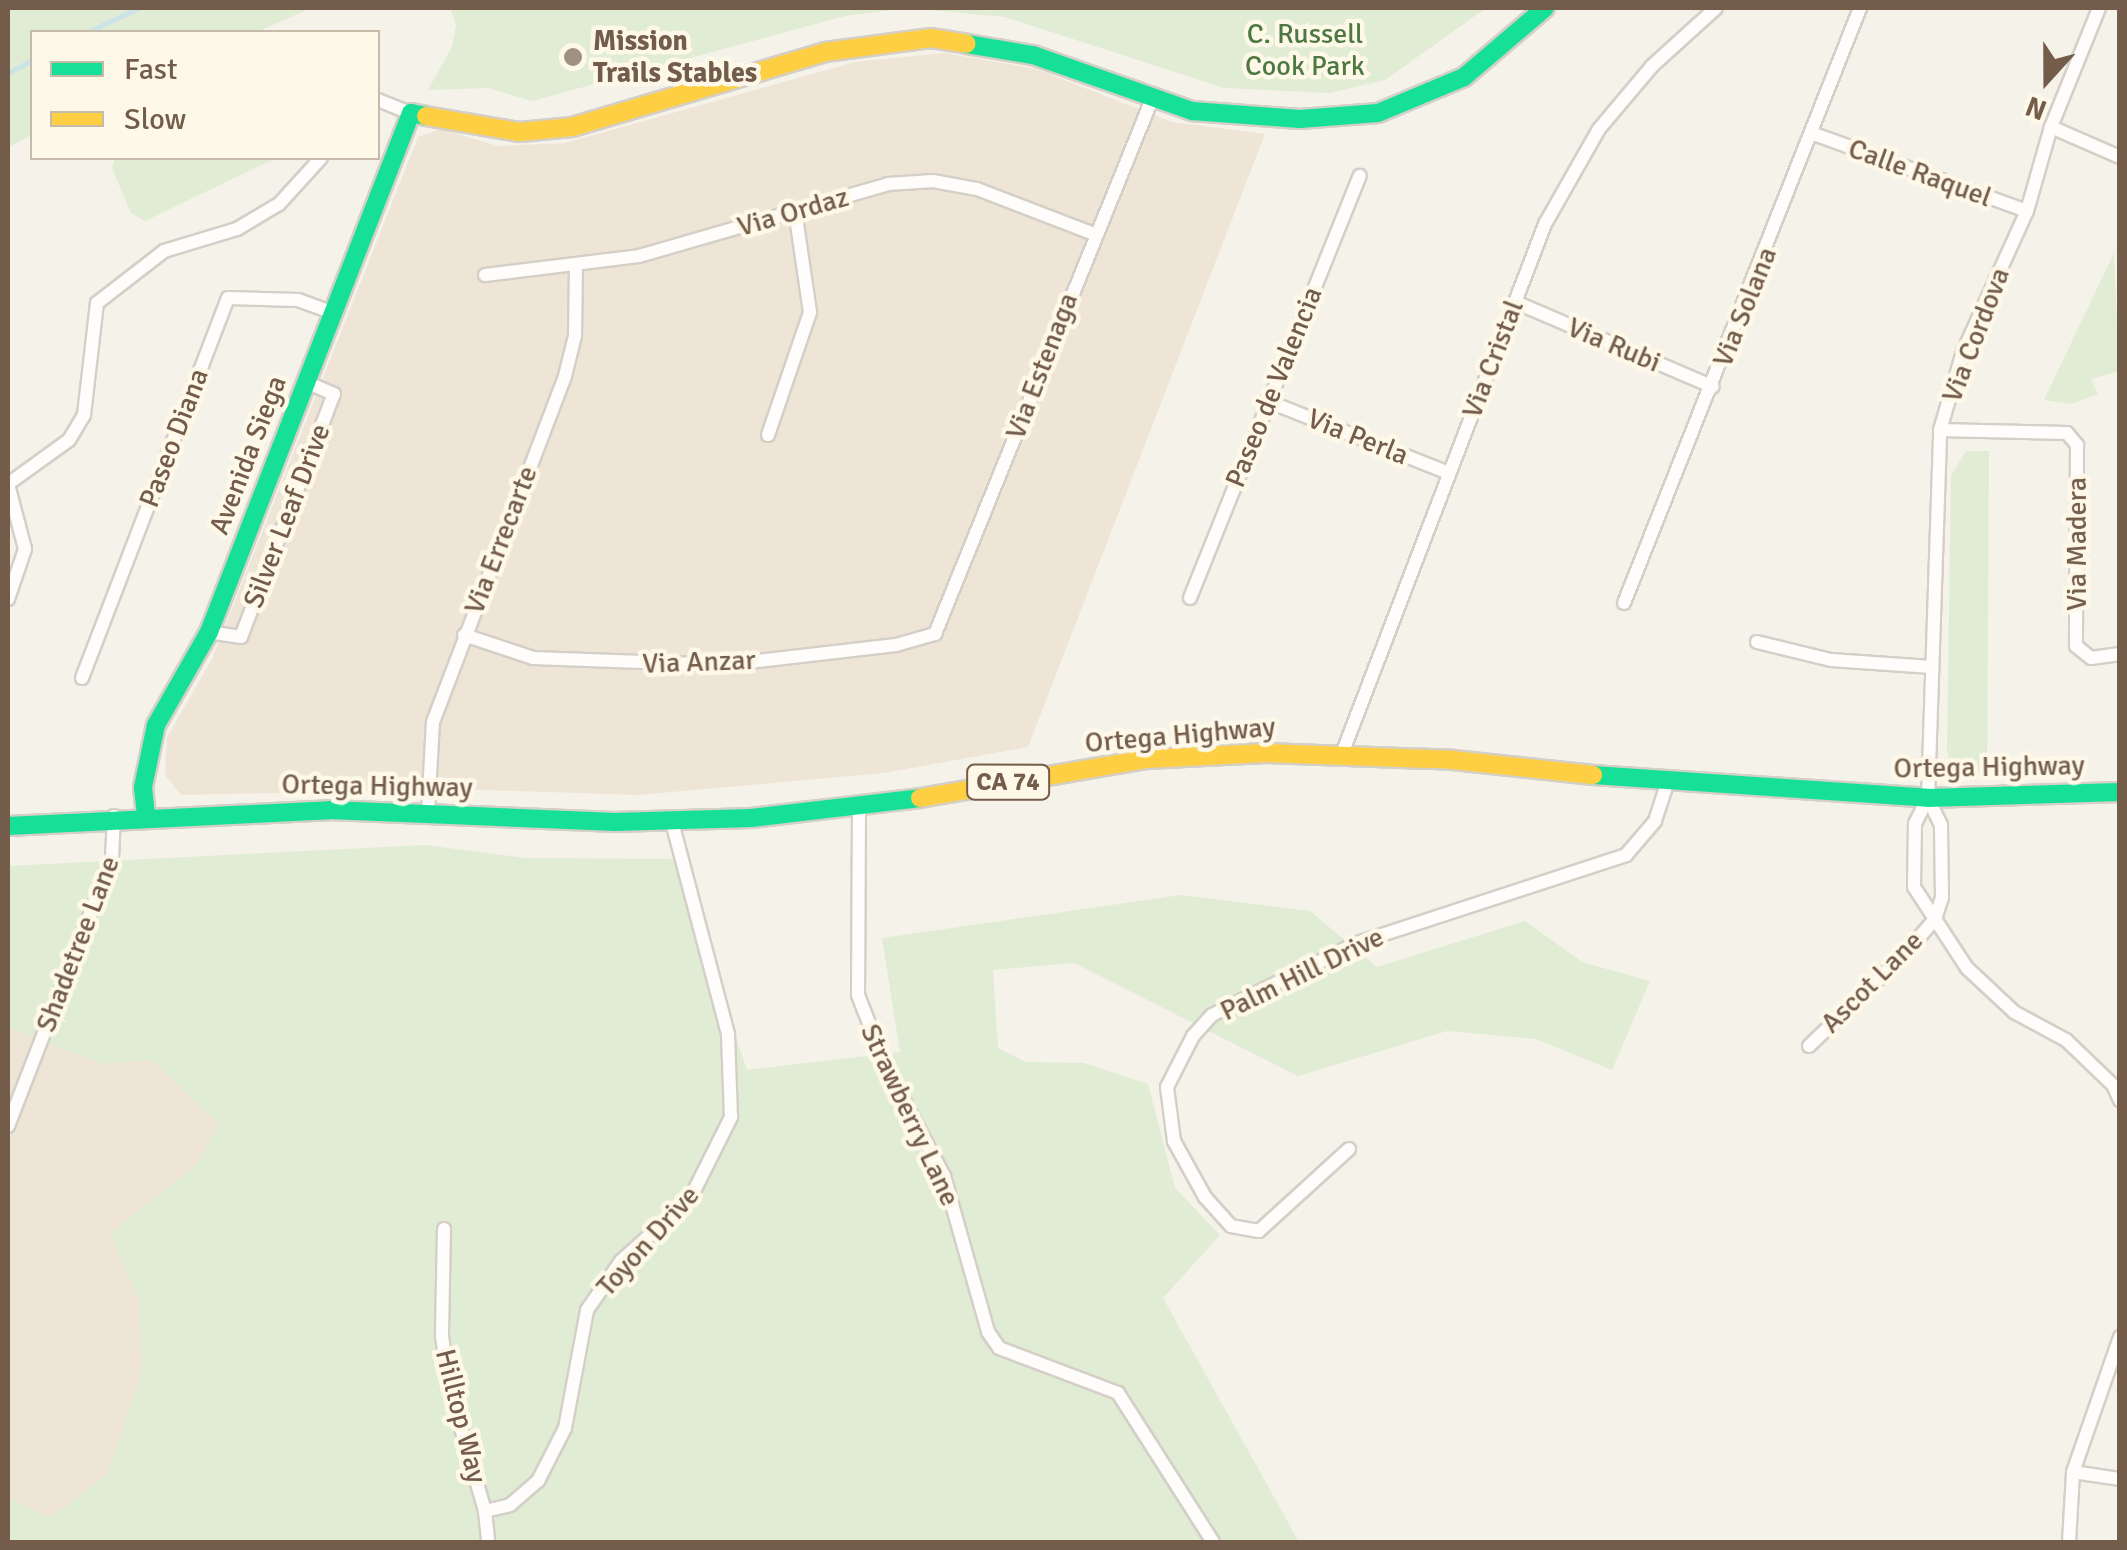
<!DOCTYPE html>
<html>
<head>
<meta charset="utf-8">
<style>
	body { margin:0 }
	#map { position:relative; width:2127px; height:1550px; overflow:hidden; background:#f5f2e9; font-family:Signika,sans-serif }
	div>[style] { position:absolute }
	.residential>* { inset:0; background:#efe5d6 }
	.green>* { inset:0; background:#e0ecd4 }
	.stream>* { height:5px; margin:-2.5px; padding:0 2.5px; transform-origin:2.5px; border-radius:2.5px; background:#cbe2e6 }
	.roads { filter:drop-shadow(2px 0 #d4cfc7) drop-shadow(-2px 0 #d4cfc7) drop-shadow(0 2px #d4cfc7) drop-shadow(0 -2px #d4cfc7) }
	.street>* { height:12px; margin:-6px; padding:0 6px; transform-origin:6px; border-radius:6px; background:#fefdfc }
	.fast>* { height:18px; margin:-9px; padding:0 9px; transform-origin:9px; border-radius:9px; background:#16e098 }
	.slow>* { height:18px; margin:-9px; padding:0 9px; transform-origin:9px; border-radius:9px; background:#ffcf43 }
	.dots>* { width:28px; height:28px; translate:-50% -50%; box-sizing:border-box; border:5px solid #fef8e9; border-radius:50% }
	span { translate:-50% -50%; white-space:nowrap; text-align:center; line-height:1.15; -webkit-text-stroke:9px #fef8e9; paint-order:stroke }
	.shield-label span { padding:2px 8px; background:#fef8e9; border:2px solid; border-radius:8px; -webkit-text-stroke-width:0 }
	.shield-label { font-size:25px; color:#735c4a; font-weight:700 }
	.park-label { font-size:28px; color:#4e7842 }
	.poi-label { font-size:28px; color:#735c4a; font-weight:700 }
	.left { translate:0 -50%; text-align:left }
	.street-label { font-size:28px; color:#735c4a }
	.frame { position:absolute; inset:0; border:10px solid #735c4a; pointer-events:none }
	.legend { position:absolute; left:30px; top:30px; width:350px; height:130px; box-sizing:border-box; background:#fef8e9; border:2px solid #c6baa9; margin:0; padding:12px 18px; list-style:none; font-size:30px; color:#735c4a }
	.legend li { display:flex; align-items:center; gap:20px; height:50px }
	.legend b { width:50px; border:2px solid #c6baa9 }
	.north { position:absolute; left:1997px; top:30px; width:100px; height:100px; -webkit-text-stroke:8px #fef8e9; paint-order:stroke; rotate:201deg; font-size:28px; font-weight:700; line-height:40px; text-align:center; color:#735c4a }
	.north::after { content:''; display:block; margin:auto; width:35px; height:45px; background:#735c4a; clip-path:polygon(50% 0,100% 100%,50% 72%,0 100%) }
</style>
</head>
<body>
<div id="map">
	<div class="residential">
		<i style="clip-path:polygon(944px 53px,1036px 69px,1172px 122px,1265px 134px,1028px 747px,884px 773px,638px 795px,451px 789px,181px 795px,165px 775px,167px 737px,212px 659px,418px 137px,441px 129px,498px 146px,565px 143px,855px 62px)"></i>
		<i style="clip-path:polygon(8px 1028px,101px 1063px,152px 1060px,219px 1124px,197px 1164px,111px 1234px,140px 1302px,142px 1370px,107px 1475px,51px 1518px,8px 1498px)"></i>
	</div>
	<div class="green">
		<i style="clip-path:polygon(8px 8px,311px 8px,257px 32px,32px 32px,32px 135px,8px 147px)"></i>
		<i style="clip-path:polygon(450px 8px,1486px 8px,1385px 80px,1330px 93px,1224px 88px,1005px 17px,908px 8px,845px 16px,532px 101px,488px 88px,428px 90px,452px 47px,456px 25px)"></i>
		<i style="clip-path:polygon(115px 158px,276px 158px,145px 221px,131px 213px,112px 168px)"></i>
		<i style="clip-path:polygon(2114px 253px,2119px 371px,2091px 379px,2098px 394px,2071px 404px,2044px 400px)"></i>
		<i style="clip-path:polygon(1966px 451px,1989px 451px,1987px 776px,1951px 765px,1947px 752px,1951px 476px)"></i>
		<i style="clip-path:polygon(425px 845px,525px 858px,676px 859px,747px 1070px,900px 1052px,882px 938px,1181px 895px,1310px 911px,1377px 967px,1525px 921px,1582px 962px,1650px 981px,1612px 1070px,1536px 1039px,1447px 1031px,1298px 1076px,1074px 963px,993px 970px,998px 1048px,1025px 1062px,1084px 1063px,1148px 1084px,1175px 1188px,1220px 1235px,1163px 1298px,1299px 1542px,8px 1542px,8px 1498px,51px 1518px,107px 1475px,142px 1370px,140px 1302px,110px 1234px,197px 1164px,219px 1124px,152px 1060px,102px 1064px,8px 1028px,8px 866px)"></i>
	</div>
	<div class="stream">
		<i style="left:88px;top:32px;width:55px;rotate:-25.6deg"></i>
		<i style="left:8px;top:73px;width:27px;rotate:-28deg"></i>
	</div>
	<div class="roads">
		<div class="street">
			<i style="left:378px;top:100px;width:35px;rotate:22deg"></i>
			<i style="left:2051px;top:127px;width:75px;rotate:23.5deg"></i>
			<i style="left:1814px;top:134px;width:226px;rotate:19.9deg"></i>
			<i style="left:485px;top:275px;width:155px;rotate:-7deg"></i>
			<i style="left:639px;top:256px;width:259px;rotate:-16.1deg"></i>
			<i style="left:888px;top:184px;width:45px;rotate:-3.8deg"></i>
			<i style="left:933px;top:181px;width:45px;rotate:10.3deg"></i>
			<i style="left:977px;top:189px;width:125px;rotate:21deg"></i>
			<i style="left:1515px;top:302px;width:215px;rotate:23.2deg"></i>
			<i style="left:1267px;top:401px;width:196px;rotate:21.6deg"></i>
			<i style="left:1940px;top:430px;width:127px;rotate:1.4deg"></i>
			<i style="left:2067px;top:433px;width:16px;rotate:50deg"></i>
			<i style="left:2077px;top:445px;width:201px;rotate:90.3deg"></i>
			<i style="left:2076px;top:646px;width:19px;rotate:39deg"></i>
			<i style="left:2091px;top:658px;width:29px;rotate:-8deg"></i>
			<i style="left:768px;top:435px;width:130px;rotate:-71.1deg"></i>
			<i style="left:810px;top:312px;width:102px;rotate:-98.4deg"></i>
			<i style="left:8px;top:484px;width:75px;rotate:-35.8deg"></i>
			<i style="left:69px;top:440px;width:29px;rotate:-59deg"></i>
			<i style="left:84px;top:415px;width:113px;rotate:-83.4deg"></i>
			<i style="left:97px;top:303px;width:85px;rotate:-37.8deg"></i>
			<i style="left:164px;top:251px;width:76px;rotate:-16.8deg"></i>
			<i style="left:237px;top:229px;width:49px;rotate:-30.8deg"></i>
			<i style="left:279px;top:204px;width:62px;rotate:-47.6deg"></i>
			<i style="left:1190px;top:598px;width:455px;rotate:-68.1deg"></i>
			<i style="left:8px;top:599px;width:53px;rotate:-71.2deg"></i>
			<i style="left:25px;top:549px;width:67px;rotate:-104.7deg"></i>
			<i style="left:1624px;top:603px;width:640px;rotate:-68.36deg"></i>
			<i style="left:209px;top:632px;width:32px;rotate:9deg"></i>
			<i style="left:241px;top:637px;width:260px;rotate:-69.1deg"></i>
			<i style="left:334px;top:394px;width:30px;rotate:-157deg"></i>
			<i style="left:464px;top:635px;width:73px;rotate:18.4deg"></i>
			<i style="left:533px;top:658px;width:190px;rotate:2.1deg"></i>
			<i style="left:723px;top:665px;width:174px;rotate:-6.6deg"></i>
			<i style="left:896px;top:645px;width:41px;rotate:-15.8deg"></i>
			<i style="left:935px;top:634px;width:577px;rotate:-67.92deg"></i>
			<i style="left:1757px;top:642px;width:76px;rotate:13.7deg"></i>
			<i style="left:1831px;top:660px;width:101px;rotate:4deg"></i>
			<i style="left:82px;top:678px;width:407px;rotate:-69deg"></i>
			<i style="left:228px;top:298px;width:70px;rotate:1.6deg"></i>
			<i style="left:298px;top:300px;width:37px;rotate:20deg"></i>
			<i style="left:1342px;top:754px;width:568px;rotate:-69.04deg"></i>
			<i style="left:1545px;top:224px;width:109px;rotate:-60.4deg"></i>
			<i style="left:1599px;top:129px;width:82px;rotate:-49.9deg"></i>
			<i style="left:1652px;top:66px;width:86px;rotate:-42.2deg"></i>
			<i style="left:1928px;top:798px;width:28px;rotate:117deg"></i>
			<i style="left:1915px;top:823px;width:64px;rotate:90.9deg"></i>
			<i style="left:1914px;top:887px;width:97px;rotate:56.8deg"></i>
			<i style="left:1967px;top:968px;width:64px;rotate:43.1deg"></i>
			<i style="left:2014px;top:1012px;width:59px;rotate:28.3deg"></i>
			<i style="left:2066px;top:1040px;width:65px;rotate:43.8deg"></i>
			<i style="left:2113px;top:1085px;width:17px;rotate:65deg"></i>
			<i style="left:859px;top:809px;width:186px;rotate:90.3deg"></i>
			<i style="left:858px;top:995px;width:77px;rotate:68.7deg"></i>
			<i style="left:886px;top:1067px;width:123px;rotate:62deg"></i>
			<i style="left:944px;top:1176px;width:162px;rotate:74.2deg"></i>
			<i style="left:988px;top:1332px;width:19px;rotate:55deg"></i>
			<i style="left:999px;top:1348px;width:127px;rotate:20.7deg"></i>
			<i style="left:1118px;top:1393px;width:177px;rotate:57.5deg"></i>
			<i style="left:428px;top:813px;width:91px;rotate:-86.9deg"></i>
			<i style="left:433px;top:722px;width:370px;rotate:-69.1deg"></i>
			<i style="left:565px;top:376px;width:41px;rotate:-76deg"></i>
			<i style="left:575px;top:336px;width:69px;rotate:-89.2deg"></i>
			<i style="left:1809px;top:1046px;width:132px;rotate:-43.8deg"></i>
			<i style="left:1904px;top:955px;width:48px;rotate:-49.3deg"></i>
			<i style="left:1935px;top:919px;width:22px;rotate:-72deg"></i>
			<i style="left:1942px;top:898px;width:73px;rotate:-90.8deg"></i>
			<i style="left:1941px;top:825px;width:30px;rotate:-116deg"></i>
			<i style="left:1928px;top:798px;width:368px;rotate:-88.1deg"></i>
			<i style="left:1940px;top:430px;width:81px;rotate:-73.6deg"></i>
			<i style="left:1963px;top:352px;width:155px;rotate:-65.6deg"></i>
			<i style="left:2027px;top:211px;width:87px;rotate:-74.1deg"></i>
			<i style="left:2051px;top:127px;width:128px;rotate:-68deg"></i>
			<i style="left:8px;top:1126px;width:287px;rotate:-68.8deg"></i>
			<i style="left:112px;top:858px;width:42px;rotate:-87.3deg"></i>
			<i style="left:1349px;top:1149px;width:122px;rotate:137.7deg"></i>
			<i style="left:1259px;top:1231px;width:28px;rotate:-170deg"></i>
			<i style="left:1231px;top:1226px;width:39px;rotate:-132deg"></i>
			<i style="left:1205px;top:1197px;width:64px;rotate:-119deg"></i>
			<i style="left:1174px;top:1141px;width:54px;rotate:-97.4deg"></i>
			<i style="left:1167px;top:1087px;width:57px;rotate:-63deg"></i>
			<i style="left:1193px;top:1036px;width:28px;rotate:-48deg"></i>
			<i style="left:1212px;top:1015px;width:162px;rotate:-26.4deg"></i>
			<i style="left:1357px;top:943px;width:283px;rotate:-18.1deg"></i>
			<i style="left:1626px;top:855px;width:45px;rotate:-49.5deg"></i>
			<i style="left:1655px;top:821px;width:40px;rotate:-72deg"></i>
			<i style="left:444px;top:1229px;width:107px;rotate:91.1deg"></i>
			<i style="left:442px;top:1336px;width:51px;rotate:82.2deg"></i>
			<i style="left:449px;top:1387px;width:129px;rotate:73.8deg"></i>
			<i style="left:485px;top:1511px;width:31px;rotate:84deg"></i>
			<i style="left:2073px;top:1472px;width:48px;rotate:8.5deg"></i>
			<i style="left:485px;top:1511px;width:26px;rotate:-13deg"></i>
			<i style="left:510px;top:1505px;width:37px;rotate:-41deg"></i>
			<i style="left:538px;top:1481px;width:59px;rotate:-63deg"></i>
			<i style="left:565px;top:1428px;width:120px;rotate:-79.4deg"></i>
			<i style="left:587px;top:1310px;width:60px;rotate:-55.2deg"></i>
			<i style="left:621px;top:1261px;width:93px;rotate:-41.9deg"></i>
			<i style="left:690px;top:1199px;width:92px;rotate:-63.4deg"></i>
			<i style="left:731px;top:1117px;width:83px;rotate:-92.1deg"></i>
			<i style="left:728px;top:1034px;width:219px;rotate:-104.8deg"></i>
			<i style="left:2069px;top:1542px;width:70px;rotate:-86.7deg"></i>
			<i style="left:2073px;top:1472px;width:143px;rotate:-70.8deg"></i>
		</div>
		<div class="fast">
			<i style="left:967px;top:44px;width:67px;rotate:9.5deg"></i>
			<i style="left:1033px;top:55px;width:169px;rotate:19.4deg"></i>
			<i style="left:1192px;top:111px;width:108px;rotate:4.2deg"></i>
			<i style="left:1300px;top:119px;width:78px;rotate:-4.4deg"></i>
			<i style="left:1378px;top:113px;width:93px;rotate:-22.7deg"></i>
			<i style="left:1464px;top:77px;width:106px;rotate:-40.4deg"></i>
			<i style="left:1593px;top:775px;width:336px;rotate:3.9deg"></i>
			<i style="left:1928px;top:798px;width:192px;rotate:-1.8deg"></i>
			<i style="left:146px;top:816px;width:29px;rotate:-96deg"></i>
			<i style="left:143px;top:787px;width:63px;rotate:-78.2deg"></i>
			<i style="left:156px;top:725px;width:107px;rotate:-60.3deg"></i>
			<i style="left:209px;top:632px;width:557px;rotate:-68.73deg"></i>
			<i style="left:411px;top:113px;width:15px;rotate:11deg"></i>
			<i style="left:8px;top:826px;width:322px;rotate:-2.8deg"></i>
			<i style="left:330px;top:810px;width:285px;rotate:2.4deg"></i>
			<i style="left:615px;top:822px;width:136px;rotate:-1.7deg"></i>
			<i style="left:751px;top:818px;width:170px;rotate:-6.7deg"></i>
		</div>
		<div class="slow">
			<i style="left:426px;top:116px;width:95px;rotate:9.7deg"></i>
			<i style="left:520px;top:132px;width:52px;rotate:-5.5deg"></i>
			<i style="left:572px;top:127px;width:264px;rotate:-16.5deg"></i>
			<i style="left:825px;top:52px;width:107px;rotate:-7.5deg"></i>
			<i style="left:931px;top:38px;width:36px;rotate:9deg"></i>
			<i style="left:920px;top:798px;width:229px;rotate:-9.8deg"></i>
			<i style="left:1146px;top:759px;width:120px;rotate:-2.9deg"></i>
			<i style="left:1266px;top:753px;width:187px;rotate:2.1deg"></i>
			<i style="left:1453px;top:760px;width:141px;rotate:6.1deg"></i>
		</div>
	</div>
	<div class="dots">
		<i style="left:573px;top:57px;background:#a09082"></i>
	</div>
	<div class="shield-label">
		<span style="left:1008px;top:782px">CA 74</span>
	</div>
	<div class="park-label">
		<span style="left:1305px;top:50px">C. Russell<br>Cook Park</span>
	</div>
	<div class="poi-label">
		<span class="left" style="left:593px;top:57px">Mission<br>Trails Stables</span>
	</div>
	<div class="street-label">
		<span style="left:1920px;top:173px;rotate:20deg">Calle Raquel</span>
		<span style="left:793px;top:212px;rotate:-16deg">Via Ordaz</span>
		<span style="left:1745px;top:307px;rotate:-68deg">Via Solana</span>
		<span style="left:1976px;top:335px;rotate:-69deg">Via Cordova</span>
		<span style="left:1614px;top:345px;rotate:23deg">Via Rubi</span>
		<span style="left:1493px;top:359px;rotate:-69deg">Via Cristal</span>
		<span style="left:1042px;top:366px;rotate:-69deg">Via Estenaga</span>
		<span style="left:1274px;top:387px;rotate:-68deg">Paseo de Valencia</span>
		<span style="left:1358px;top:437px;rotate:22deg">Via Perla</span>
		<span style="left:174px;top:438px;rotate:-69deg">Paseo Diana</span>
		<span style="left:248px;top:455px;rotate:-69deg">Avenida Siega</span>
		<span style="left:287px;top:516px;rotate:-69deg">Silver Leaf Drive</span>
		<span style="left:501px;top:540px;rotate:-69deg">Via Errecarte</span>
		<span style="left:2077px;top:544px;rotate:-90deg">Via Madera</span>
		<span style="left:699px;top:662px;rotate:-2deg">Via Anzar</span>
		<span style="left:1180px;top:735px;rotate:-5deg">Ortega Highway</span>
		<span style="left:1989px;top:767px;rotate:-1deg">Ortega Highway</span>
		<span style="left:377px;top:786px;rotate:1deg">Ortega Highway</span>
		<span style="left:78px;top:944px;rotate:-69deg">Shadetree Lane</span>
		<span style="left:1302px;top:974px;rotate:-26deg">Palm Hill Drive</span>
		<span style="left:1872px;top:982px;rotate:-45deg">Ascot Lane</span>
		<span style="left:910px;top:1115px;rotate:65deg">Strawberry Lane</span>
		<span style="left:648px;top:1241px;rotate:-48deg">Toyon Drive</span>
		<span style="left:461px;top:1416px;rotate:76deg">Hilltop Way</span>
	</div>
	<div class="frame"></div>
	<ul class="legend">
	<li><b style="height:12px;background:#16e098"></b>Fast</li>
	<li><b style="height:12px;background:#ffcf43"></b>Slow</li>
	</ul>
	<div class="north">N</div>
</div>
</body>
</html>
